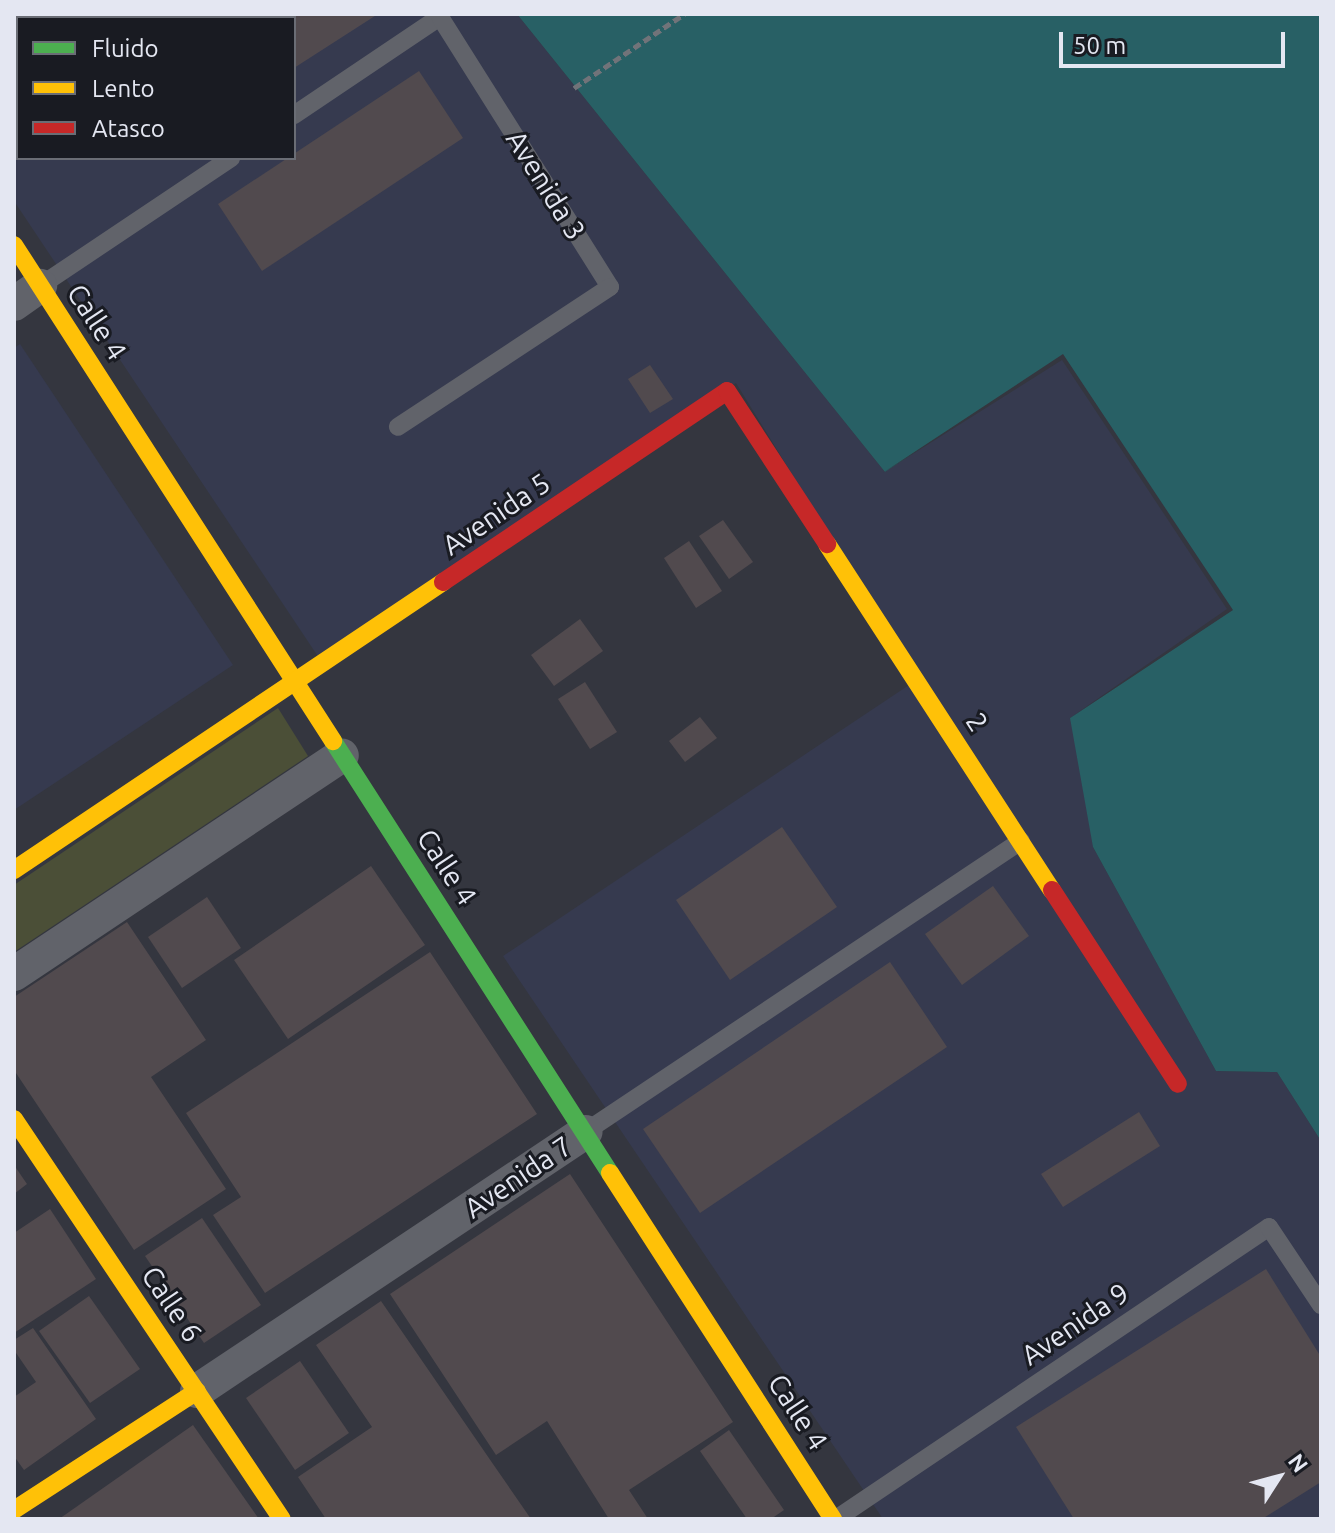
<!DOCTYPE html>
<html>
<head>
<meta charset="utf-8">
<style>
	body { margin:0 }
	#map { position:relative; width:1335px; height:1533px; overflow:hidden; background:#34363f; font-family:Ubuntu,sans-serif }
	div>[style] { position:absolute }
	.built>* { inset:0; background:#363a4f }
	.green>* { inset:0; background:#4b4f37 }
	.water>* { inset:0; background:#286065 }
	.pier>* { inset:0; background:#34363f }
	.building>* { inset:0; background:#514a4e }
	.path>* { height:5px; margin-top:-2.5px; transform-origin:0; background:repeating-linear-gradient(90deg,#717379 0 8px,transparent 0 12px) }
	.lane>* { height:18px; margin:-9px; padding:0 9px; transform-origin:9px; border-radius:9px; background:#61636a }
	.street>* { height:34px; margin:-17px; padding:0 17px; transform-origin:17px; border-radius:17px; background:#61636a }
	.fast>* { height:18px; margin:-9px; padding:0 9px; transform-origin:9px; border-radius:9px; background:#4caf50 }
	.slow>* { height:18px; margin:-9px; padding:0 9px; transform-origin:9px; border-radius:9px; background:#ffc107 }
	.jam>* { height:18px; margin:-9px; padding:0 9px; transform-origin:9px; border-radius:9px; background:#c62828 }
	span { translate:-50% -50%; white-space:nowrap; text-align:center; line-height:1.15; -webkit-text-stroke:6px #191b22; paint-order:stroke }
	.street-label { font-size:28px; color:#e4e7f2 }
	.frame { position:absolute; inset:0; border:16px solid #e4e7f2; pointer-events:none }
	.legend { position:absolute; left:16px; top:16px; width:280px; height:144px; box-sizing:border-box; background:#191b22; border:2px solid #6a6d75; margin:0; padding:10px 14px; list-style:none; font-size:24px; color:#e4e7f2 }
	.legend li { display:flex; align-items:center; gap:16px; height:40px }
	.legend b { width:40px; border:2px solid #6a6d75 }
	.north { position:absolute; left:1239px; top:1437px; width:80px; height:80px; -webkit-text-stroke:6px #191b22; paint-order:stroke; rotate:54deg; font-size:22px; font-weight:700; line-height:32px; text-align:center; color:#e4e7f2 }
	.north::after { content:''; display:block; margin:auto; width:28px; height:36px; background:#e4e7f2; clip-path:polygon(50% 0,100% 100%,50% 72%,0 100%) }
	.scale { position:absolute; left:1059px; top:32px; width:226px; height:36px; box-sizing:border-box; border:4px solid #e4e7f2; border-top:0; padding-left:10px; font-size:24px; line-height:28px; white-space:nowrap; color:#e4e7f2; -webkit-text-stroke:6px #191b22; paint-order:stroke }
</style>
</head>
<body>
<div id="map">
	<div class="built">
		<i style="clip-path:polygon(evenodd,14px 14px,517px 14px,885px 472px,1063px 354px,1233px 610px,1093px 847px,1216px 1071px,1277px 1072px,1321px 1141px,1321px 1519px,883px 1519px,503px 956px,918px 679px,736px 383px,319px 658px,14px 201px,14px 14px,18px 18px,294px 18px,294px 158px,18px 158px,18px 18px)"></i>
		<i style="clip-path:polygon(20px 344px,233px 665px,14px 810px,14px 348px)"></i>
	</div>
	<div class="green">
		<i style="clip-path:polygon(278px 708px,308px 756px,14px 952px,14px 885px)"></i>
	</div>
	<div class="water">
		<i style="clip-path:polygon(517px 14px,1321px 14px,1321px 1141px,1277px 1072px,1216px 1071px,1093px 847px,1070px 718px,1232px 610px,1063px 355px,885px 472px)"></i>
	</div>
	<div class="pier">
		<i style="clip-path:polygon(1063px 354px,1233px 610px,1067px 720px,1227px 609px,1062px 360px,881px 474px)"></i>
	</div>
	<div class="building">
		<i style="clip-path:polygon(66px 14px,378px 14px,294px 68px,294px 18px)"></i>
		<i style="clip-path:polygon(419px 71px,463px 138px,262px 271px,218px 204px)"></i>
		<i style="clip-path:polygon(650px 365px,673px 399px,650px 413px,628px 379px)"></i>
		<i style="clip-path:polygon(723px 520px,753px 562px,729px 579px,699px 536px)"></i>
		<i style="clip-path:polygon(689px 541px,722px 591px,696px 608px,664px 558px)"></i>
		<i style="clip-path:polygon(580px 619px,603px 651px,554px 686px,531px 655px)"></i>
		<i style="clip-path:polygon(585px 682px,617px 732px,590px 749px,558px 699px)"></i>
		<i style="clip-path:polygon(700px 717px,717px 738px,685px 762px,669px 741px)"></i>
		<i style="clip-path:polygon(782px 827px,837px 907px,730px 980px,676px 900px)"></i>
		<i style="clip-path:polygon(371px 866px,425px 945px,288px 1039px,234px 960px)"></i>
		<i style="clip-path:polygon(993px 886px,1029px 936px,962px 985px,925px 934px)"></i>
		<i style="clip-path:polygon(207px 897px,241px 948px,182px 988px,148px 937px)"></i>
		<i style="clip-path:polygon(127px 922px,206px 1040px,151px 1077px,226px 1189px,134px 1250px,14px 1070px,14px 997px)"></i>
		<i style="clip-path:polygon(430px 952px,537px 1114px,265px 1293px,213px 1215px,241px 1197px,186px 1113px)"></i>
		<i style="clip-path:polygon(890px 962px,947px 1047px,700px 1213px,643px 1129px)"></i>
		<i style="clip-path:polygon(1139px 1112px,1160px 1146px,1063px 1207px,1041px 1174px)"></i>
		<i style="clip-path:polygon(14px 1165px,27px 1184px,14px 1194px)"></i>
		<i style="clip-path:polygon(570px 1174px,733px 1422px,629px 1490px,648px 1519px,609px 1519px,547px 1421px,496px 1455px,390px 1294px)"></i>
		<i style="clip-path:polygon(50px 1209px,96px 1279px,14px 1333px,14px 1233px)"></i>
		<i style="clip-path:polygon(202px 1218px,261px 1305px,204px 1343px,145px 1256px)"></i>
		<i style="clip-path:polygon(1266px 1269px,1321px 1357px,1321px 1482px,1262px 1519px,1074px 1519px,1016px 1427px)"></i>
		<i style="clip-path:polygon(89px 1296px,140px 1369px,90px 1403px,39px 1331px)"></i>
		<i style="clip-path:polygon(381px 1301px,493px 1464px,531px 1519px,326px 1519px,298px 1477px,372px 1427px,316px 1345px)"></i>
		<i style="clip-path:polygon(33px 1328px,96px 1419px,24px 1470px,14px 1456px,14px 1397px,36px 1382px,14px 1350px,14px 1340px)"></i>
		<i style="clip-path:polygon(300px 1361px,349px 1433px,295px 1470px,246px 1398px)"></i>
		<i style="clip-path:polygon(193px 1425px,259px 1519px,59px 1519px)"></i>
		<i style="clip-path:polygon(729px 1430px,784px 1510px,771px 1519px,747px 1519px,700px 1451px)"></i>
	</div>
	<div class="path">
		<i style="left:574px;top:88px;width:133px;rotate:-33.9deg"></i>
	</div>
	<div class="lane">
		<i style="left:294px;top:115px;width:176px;rotate:-33.9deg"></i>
		<i style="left:440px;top:17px;width:319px;rotate:57.8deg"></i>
		<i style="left:610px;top:287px;width:254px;rotate:146.6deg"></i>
		<i style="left:40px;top:286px;width:230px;rotate:-33.8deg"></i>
		<i style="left:585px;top:1132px;width:524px;rotate:-33.72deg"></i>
		<i style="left:836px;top:1519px;width:522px;rotate:-33.99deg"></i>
		<i style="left:1269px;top:1227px;width:94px;rotate:56.3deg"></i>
	</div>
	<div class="street">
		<i style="left:14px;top:304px;width:32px;rotate:-35deg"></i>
		<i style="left:14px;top:974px;width:394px;rotate:-33.7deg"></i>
		<i style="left:197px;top:1391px;width:467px;rotate:-33.7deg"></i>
	</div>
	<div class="fast">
		<i style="left:333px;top:741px;width:513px;rotate:57.33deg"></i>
	</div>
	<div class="slow">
		<i style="left:14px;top:245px;width:590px;rotate:57.25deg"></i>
		<i style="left:827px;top:544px;width:413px;rotate:57deg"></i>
		<i style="left:14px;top:870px;width:517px;rotate:-33.87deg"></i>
		<i style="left:14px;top:1119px;width:481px;rotate:56.2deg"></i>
		<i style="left:610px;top:1173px;width:412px;rotate:57.2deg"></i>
		<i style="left:14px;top:1510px;width:218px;rotate:-33deg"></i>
	</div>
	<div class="jam">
		<i style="left:443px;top:582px;width:342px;rotate:-33.9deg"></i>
		<i style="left:727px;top:391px;width:183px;rotate:56.8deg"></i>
		<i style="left:1052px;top:890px;width:231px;rotate:57deg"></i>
	</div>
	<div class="street-label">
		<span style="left:546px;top:185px;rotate:58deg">Avenida 3</span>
		<span style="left:97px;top:322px;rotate:57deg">Calle 4</span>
		<span style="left:496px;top:514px;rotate:-34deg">Avenida 5</span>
		<span style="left:977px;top:722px;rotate:57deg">2</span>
		<span style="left:447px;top:867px;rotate:57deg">Calle 4</span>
		<span style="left:518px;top:1177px;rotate:-34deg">Avenida 7</span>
		<span style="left:172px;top:1304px;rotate:56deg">Calle 6</span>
		<span style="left:1075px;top:1324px;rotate:-34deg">Avenida 9</span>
		<span style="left:798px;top:1412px;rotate:57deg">Calle 4</span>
	</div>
	<div class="frame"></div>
	<ul class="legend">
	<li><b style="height:10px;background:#4caf50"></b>Fluido</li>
	<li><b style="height:10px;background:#ffc107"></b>Lento</li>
	<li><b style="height:10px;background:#c62828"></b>Atasco</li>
	</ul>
	<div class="north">N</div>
	<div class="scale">50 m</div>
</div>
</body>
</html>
